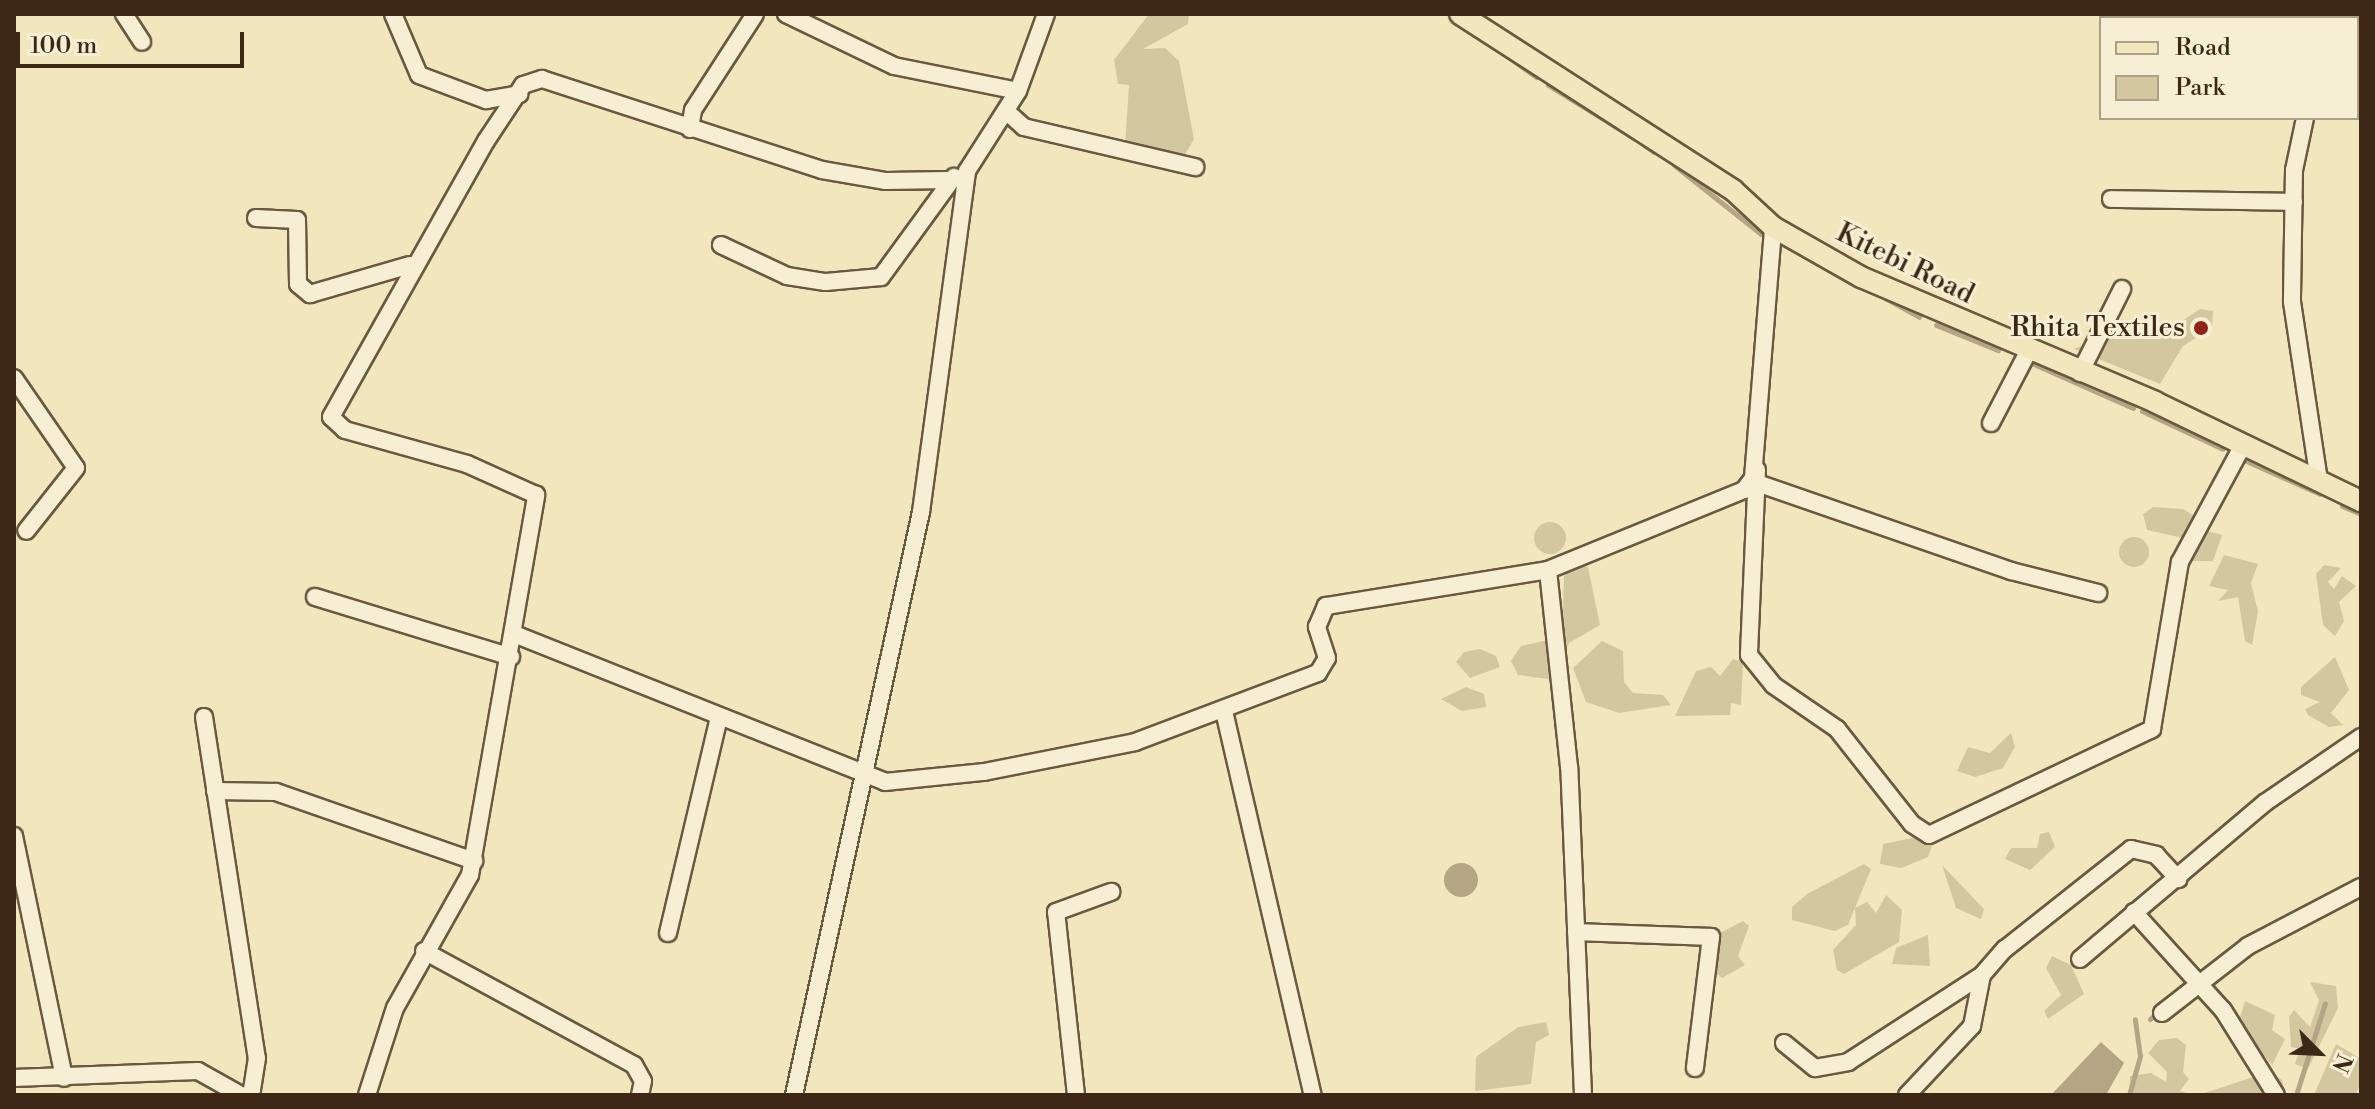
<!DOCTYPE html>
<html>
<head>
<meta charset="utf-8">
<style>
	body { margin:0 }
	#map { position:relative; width:2375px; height:1109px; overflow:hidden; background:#f2e7bc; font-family:"Libre Bodoni",serif }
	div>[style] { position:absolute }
	.green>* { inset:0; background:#d3c7a0 }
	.round { border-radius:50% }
	.water>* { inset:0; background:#b4a684 }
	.stream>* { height:5px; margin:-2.5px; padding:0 2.5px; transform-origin:2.5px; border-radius:2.5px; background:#b4a684 }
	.roads { filter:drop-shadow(2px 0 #6a5841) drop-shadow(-2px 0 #6a5841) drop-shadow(0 2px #6a5841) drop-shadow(0 -2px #6a5841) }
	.minor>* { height:16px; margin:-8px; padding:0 8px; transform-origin:8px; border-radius:8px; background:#f7efd3 }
	.major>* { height:20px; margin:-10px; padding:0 10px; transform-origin:10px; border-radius:10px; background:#f2e7bc }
	.dots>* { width:22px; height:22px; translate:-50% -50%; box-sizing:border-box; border:4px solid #f7efd3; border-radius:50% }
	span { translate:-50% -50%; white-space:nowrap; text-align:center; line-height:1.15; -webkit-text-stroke:6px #f7efd3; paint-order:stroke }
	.street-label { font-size:28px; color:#3d2818 }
	.poi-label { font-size:28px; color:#3d2818 }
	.right { translate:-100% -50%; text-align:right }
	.frame { position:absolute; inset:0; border:16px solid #3d2818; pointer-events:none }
	.legend { position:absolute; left:2099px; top:16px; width:260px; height:104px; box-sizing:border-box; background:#f7efd3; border:2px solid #ad9f88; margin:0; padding:10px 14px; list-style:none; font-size:24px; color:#3d2818 }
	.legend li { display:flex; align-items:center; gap:16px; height:40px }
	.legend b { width:40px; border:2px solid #ad9f88 }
	.north { position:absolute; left:2279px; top:1013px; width:80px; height:80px; -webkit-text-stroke:6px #f7efd3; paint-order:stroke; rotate:114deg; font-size:22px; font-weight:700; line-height:32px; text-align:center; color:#3d2818 }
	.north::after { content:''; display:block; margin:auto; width:28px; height:36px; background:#3d2818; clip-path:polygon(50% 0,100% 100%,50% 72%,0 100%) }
	.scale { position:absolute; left:16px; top:32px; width:228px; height:36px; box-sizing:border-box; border:4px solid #3d2818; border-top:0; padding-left:10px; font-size:24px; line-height:28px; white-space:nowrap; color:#3d2818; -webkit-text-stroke:6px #f7efd3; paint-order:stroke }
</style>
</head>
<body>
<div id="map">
	<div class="green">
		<i style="clip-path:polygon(1149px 14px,1189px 14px,1188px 24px,1143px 49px,1165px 48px,1179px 61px,1194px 139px,1182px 160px,1125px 146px,1129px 85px,1118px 84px,1114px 60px)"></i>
		<i style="clip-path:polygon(2200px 309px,2213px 311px,2212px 328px,2183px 346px,2160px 384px,2074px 349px,2102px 338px,2115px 323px,2131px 335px,2158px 337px)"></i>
		<i style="clip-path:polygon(2153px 507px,2183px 509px,2196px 517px,2193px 527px,2222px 535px,2213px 561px,2186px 561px,2183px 538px,2147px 530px,2143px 514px)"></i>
		<i class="round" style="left:1534px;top:522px;width:32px;height:32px"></i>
		<i class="round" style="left:2119px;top:537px;width:30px;height:30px"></i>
		<i style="clip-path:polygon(2224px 555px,2258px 564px,2251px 583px,2258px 611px,2252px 645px,2245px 641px,2238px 597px,2218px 601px,2228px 590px,2209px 586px)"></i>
		<i style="clip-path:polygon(1576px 565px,1588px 567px,1600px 625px,1569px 643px,1555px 680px,1518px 675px,1511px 661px,1521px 646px,1562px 637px,1564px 576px)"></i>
		<i style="clip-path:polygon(2324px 565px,2341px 568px,2328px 582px,2334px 589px,2342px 576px,2356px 586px,2339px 602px,2344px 621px,2335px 636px,2323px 625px,2316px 574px)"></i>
		<i style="clip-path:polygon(1602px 641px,1623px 651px,1624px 682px,1633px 693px,1663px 695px,1671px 705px,1619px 713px,1586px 702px,1573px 668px)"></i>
		<i style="clip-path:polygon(1480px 649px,1496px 656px,1500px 667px,1470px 678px,1456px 662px,1464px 652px)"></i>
		<i style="clip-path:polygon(2335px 657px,2349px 690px,2331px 713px,2343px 725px,2329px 727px,2308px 715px,2305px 709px,2320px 702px,2301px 695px,2301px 687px)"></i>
		<i style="clip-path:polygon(1733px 659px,1743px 662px,1741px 705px,1731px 703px,1730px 715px,1675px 716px,1696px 671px,1711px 667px,1720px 676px)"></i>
		<i style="clip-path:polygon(1466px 687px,1484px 694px,1486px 707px,1462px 711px,1441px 699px)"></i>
		<i style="clip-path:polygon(2011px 733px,2015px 747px,2003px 768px,1975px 777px,1957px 771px,1968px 747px,1990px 753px)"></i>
		<i style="clip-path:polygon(2049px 832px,2055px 847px,2030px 870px,2005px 859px,2011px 848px,2037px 848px,2040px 834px)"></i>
		<i style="clip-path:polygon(1922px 836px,1933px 843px,1928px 857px,1901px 868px,1880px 864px,1883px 844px)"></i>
		<i style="clip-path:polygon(1864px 864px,1871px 869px,1848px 925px,1835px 931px,1792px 920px,1792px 907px,1807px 894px)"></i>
		<i style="clip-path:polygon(1942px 865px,1984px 909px,1981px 919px,1956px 908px)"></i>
		<i style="clip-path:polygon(1886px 895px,1902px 910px,1899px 942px,1844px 974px,1837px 970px,1833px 950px,1856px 925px,1855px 908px,1867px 902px,1876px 913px)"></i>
		<i style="clip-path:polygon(1743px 921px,1749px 926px,1738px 956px,1745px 965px,1722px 978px,1713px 971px,1720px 933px)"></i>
		<i style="clip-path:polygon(1928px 935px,1930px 966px,1892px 964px,1896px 948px)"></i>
		<i style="clip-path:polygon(2052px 956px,2071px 965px,2084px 994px,2048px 1019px,2044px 1011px,2061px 995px,2046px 968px)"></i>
		<i style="clip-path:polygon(2310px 982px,2336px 986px,2338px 1008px,2308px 1069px,2295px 1064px,2300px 1049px,2291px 1047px,2289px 1017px,2294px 1010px,2310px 1027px,2319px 1000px)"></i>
		<i style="clip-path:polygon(2245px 1001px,2275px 1015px,2272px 1030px,2285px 1039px,2272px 1065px,2238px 1024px)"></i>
		<i style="clip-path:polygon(1546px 1022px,1549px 1035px,1536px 1042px,1531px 1084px,1475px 1091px,1476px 1057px,1518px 1027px)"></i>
		<i style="clip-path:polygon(2177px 1038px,2186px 1045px,2183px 1072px,2189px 1079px,2180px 1091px,2194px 1095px,2129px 1095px,2130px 1076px,2151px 1073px,2166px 1082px,2167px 1072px,2148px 1053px,2159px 1040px)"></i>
		<i style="clip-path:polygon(2336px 1044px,2361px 1059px,2361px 1084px,2355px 1095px,2314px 1095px)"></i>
		<i style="clip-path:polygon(2269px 1072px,2282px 1080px,2286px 1095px,2198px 1095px)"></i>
	</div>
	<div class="water">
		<i class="round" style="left:1444px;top:863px;width:34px;height:34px"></i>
		<i style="clip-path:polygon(2101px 1042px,2124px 1063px,2106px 1095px,2051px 1095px)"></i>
	</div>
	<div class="stream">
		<i style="left:1503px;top:53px;width:41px;rotate:36deg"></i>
		<i style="left:1548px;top:85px;width:102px;rotate:31.8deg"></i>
		<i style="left:1644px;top:145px;width:12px;rotate:35deg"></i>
		<i style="left:1674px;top:165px;width:111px;rotate:38.4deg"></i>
		<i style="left:1794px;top:250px;width:66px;rotate:30.1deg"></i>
		<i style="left:1885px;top:298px;width:39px;rotate:29deg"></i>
		<i style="left:1936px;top:325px;width:67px;rotate:22deg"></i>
		<i style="left:2027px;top:361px;width:116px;rotate:23.9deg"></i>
		<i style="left:2142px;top:411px;width:89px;rotate:25.1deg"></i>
		<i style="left:2242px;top:459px;width:85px;rotate:24.2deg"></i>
		<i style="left:2342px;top:506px;width:21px;rotate:23deg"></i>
		<i style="left:2150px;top:1019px;width:12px;rotate:-42deg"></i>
		<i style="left:2129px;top:1095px;width:41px;rotate:-74.2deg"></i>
		<i style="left:2140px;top:1056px;width:37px;rotate:-98deg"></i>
		<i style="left:2296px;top:1095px;width:96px;rotate:-72.5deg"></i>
	</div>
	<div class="roads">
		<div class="minor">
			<i style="left:124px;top:14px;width:33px;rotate:57deg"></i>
			<i style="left:393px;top:14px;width:66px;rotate:66.9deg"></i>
			<i style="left:419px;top:75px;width:72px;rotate:20.5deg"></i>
			<i style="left:486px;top:100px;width:34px;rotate:-10deg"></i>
			<i style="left:786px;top:14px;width:120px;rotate:25.7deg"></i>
			<i style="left:894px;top:66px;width:126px;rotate:11.4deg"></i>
			<i style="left:2274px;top:14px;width:29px;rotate:6deg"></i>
			<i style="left:2357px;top:89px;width:4px;rotate:-14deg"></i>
			<i style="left:1006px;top:111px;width:24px;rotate:42deg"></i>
			<i style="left:1024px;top:127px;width:176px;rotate:13.2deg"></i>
			<i style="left:2305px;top:118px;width:53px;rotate:101.9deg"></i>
			<i style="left:2294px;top:170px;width:132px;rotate:90.9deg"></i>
			<i style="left:2292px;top:302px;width:181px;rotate:81.4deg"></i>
			<i style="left:690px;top:129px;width:19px;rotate:-81deg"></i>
			<i style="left:693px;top:110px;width:114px;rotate:-57.1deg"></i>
			<i style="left:2111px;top:199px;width:183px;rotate:0.9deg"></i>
			<i style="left:256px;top:218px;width:41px;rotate:2.8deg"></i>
			<i style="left:297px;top:220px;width:64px;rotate:89.1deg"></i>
			<i style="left:298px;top:284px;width:16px;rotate:40deg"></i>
			<i style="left:310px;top:294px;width:104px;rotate:-16.2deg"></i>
			<i style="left:721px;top:245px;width:73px;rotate:25.2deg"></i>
			<i style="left:787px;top:276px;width:39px;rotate:9deg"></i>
			<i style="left:826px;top:282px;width:55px;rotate:-5.2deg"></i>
			<i style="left:881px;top:277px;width:124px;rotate:-53.9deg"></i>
			<i style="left:2080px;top:373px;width:94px;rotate:-63.4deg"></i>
			<i style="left:14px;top:378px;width:109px;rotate:55.4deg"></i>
			<i style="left:76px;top:468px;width:80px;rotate:128.4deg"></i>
			<i style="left:1991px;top:423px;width:80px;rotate:-62.5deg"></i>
			<i style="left:1757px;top:470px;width:185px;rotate:92.5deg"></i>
			<i style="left:1749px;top:655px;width:38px;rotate:51deg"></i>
			<i style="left:1773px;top:685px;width:78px;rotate:34.5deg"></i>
			<i style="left:1837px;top:729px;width:121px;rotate:51.7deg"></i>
			<i style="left:1912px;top:824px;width:20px;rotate:33deg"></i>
			<i style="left:1929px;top:835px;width:247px;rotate:-25.4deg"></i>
			<i style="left:2152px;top:729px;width:169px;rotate:-80.5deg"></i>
			<i style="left:2180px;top:562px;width:133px;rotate:-61.7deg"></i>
			<i style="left:1757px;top:483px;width:269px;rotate:19.1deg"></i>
			<i style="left:2011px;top:571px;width:90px;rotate:14.2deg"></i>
			<i style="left:315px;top:597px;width:205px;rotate:17deg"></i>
			<i style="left:514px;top:634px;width:399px;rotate:21.7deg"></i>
			<i style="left:885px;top:782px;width:100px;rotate:-5.8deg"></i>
			<i style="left:984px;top:772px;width:154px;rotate:-11.2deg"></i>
			<i style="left:1135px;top:742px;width:196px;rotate:-20.7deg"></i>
			<i style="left:1318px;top:673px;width:17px;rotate:-59deg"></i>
			<i style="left:1327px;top:658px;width:33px;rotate:-108deg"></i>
			<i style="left:1317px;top:627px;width:23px;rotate:-67deg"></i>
			<i style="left:1326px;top:606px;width:225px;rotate:-9.2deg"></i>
			<i style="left:1224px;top:711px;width:394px;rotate:77deg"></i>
			<i style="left:204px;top:717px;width:345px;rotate:81.2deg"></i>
			<i style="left:257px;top:1058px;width:37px;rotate:99deg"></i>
			<i style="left:215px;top:791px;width:61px;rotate:0.9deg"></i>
			<i style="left:276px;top:792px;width:210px;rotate:19.2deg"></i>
			<i style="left:14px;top:836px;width:247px;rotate:78.3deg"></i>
			<i style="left:2134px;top:912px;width:132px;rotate:47.8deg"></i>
			<i style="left:2223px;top:1010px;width:100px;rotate:58.1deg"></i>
			<i style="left:1576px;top:932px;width:135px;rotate:2.1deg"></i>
			<i style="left:1711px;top:937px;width:132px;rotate:97deg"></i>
			<i style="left:668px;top:933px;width:222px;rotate:-76.7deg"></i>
			<i style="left:424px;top:951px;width:239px;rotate:28.5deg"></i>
			<i style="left:634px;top:1065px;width:18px;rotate:61deg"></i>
			<i style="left:643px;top:1081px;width:14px;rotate:102deg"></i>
			<i style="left:2080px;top:959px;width:243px;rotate:-40.2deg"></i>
			<i style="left:2266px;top:802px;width:115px;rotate:-34.4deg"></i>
			<i style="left:2162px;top:1013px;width:109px;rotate:-37.9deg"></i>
			<i style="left:2248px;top:946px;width:127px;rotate:-27.6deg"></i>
			<i style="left:1784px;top:1043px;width:40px;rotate:39deg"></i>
			<i style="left:1815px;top:1068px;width:34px;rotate:-10deg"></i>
			<i style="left:1848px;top:1062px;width:160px;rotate:-33deg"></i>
			<i style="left:1982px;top:975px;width:35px;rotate:-49deg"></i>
			<i style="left:2005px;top:949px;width:161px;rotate:-38.4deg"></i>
			<i style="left:2131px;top:849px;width:26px;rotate:13deg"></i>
			<i style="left:2156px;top:855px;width:33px;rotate:47deg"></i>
			<i style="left:14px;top:1078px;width:184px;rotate:-2.2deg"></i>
			<i style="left:198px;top:1071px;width:49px;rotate:29.2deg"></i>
			<i style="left:367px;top:1095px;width:91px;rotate:-72.2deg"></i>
			<i style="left:395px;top:1008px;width:153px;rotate:-60.6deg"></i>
			<i style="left:470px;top:875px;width:386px;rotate:-80.1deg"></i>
			<i style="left:536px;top:495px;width:76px;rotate:-155.8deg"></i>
			<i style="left:467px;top:464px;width:127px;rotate:-164.4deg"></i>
			<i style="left:345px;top:430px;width:19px;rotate:-137deg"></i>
			<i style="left:331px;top:417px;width:317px;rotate:-60.7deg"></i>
			<i style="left:486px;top:141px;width:67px;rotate:-56.5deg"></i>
			<i style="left:523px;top:85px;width:20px;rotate:-18deg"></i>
			<i style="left:542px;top:79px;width:294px;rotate:18deg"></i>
			<i style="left:822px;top:170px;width:65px;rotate:9.8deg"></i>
			<i style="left:886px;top:181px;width:62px;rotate:-0.9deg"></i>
			<i style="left:794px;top:1095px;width:597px;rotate:-77.71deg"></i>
			<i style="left:921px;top:512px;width:344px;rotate:-82.3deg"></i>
			<i style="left:967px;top:171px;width:95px;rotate:-57.5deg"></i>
			<i style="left:1018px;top:91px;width:82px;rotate:-70deg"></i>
			<i style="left:1076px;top:1095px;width:184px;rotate:-96.2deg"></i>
			<i style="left:1056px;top:912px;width:59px;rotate:-20deg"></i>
			<i style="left:1583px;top:1095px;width:328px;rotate:-92.4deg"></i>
			<i style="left:1569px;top:767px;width:198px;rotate:-96.1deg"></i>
			<i style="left:1548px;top:570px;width:212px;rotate:-22.2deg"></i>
			<i style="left:1744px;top:490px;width:15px;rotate:-53deg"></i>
			<i style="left:1753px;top:478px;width:252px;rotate:-85.4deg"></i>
			<i style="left:1907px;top:1095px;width:95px;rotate:-46.7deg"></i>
			<i style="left:1972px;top:1026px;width:52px;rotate:-78.9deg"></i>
		</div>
		<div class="major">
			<i style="left:1460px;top:14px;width:325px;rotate:32.8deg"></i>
			<i style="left:1733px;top:190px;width:54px;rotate:42.8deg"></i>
			<i style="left:1773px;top:227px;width:101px;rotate:29.6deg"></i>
			<i style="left:1861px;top:277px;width:319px;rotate:23deg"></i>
			<i style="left:2155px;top:402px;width:229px;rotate:25.7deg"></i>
		</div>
	</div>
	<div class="dots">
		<i style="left:2201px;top:328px;background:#8f2418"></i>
	</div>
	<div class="street-label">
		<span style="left:1905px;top:264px;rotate:26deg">Kitebi Road</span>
	</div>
	<div class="poi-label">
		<span class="right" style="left:2185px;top:328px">Rhita Textiles</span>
	</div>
	<div class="frame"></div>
	<ul class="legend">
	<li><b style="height:10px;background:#f2e7bc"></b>Road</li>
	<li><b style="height:22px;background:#d3c7a0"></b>Park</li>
	</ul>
	<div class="north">N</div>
	<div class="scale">100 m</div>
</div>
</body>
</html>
